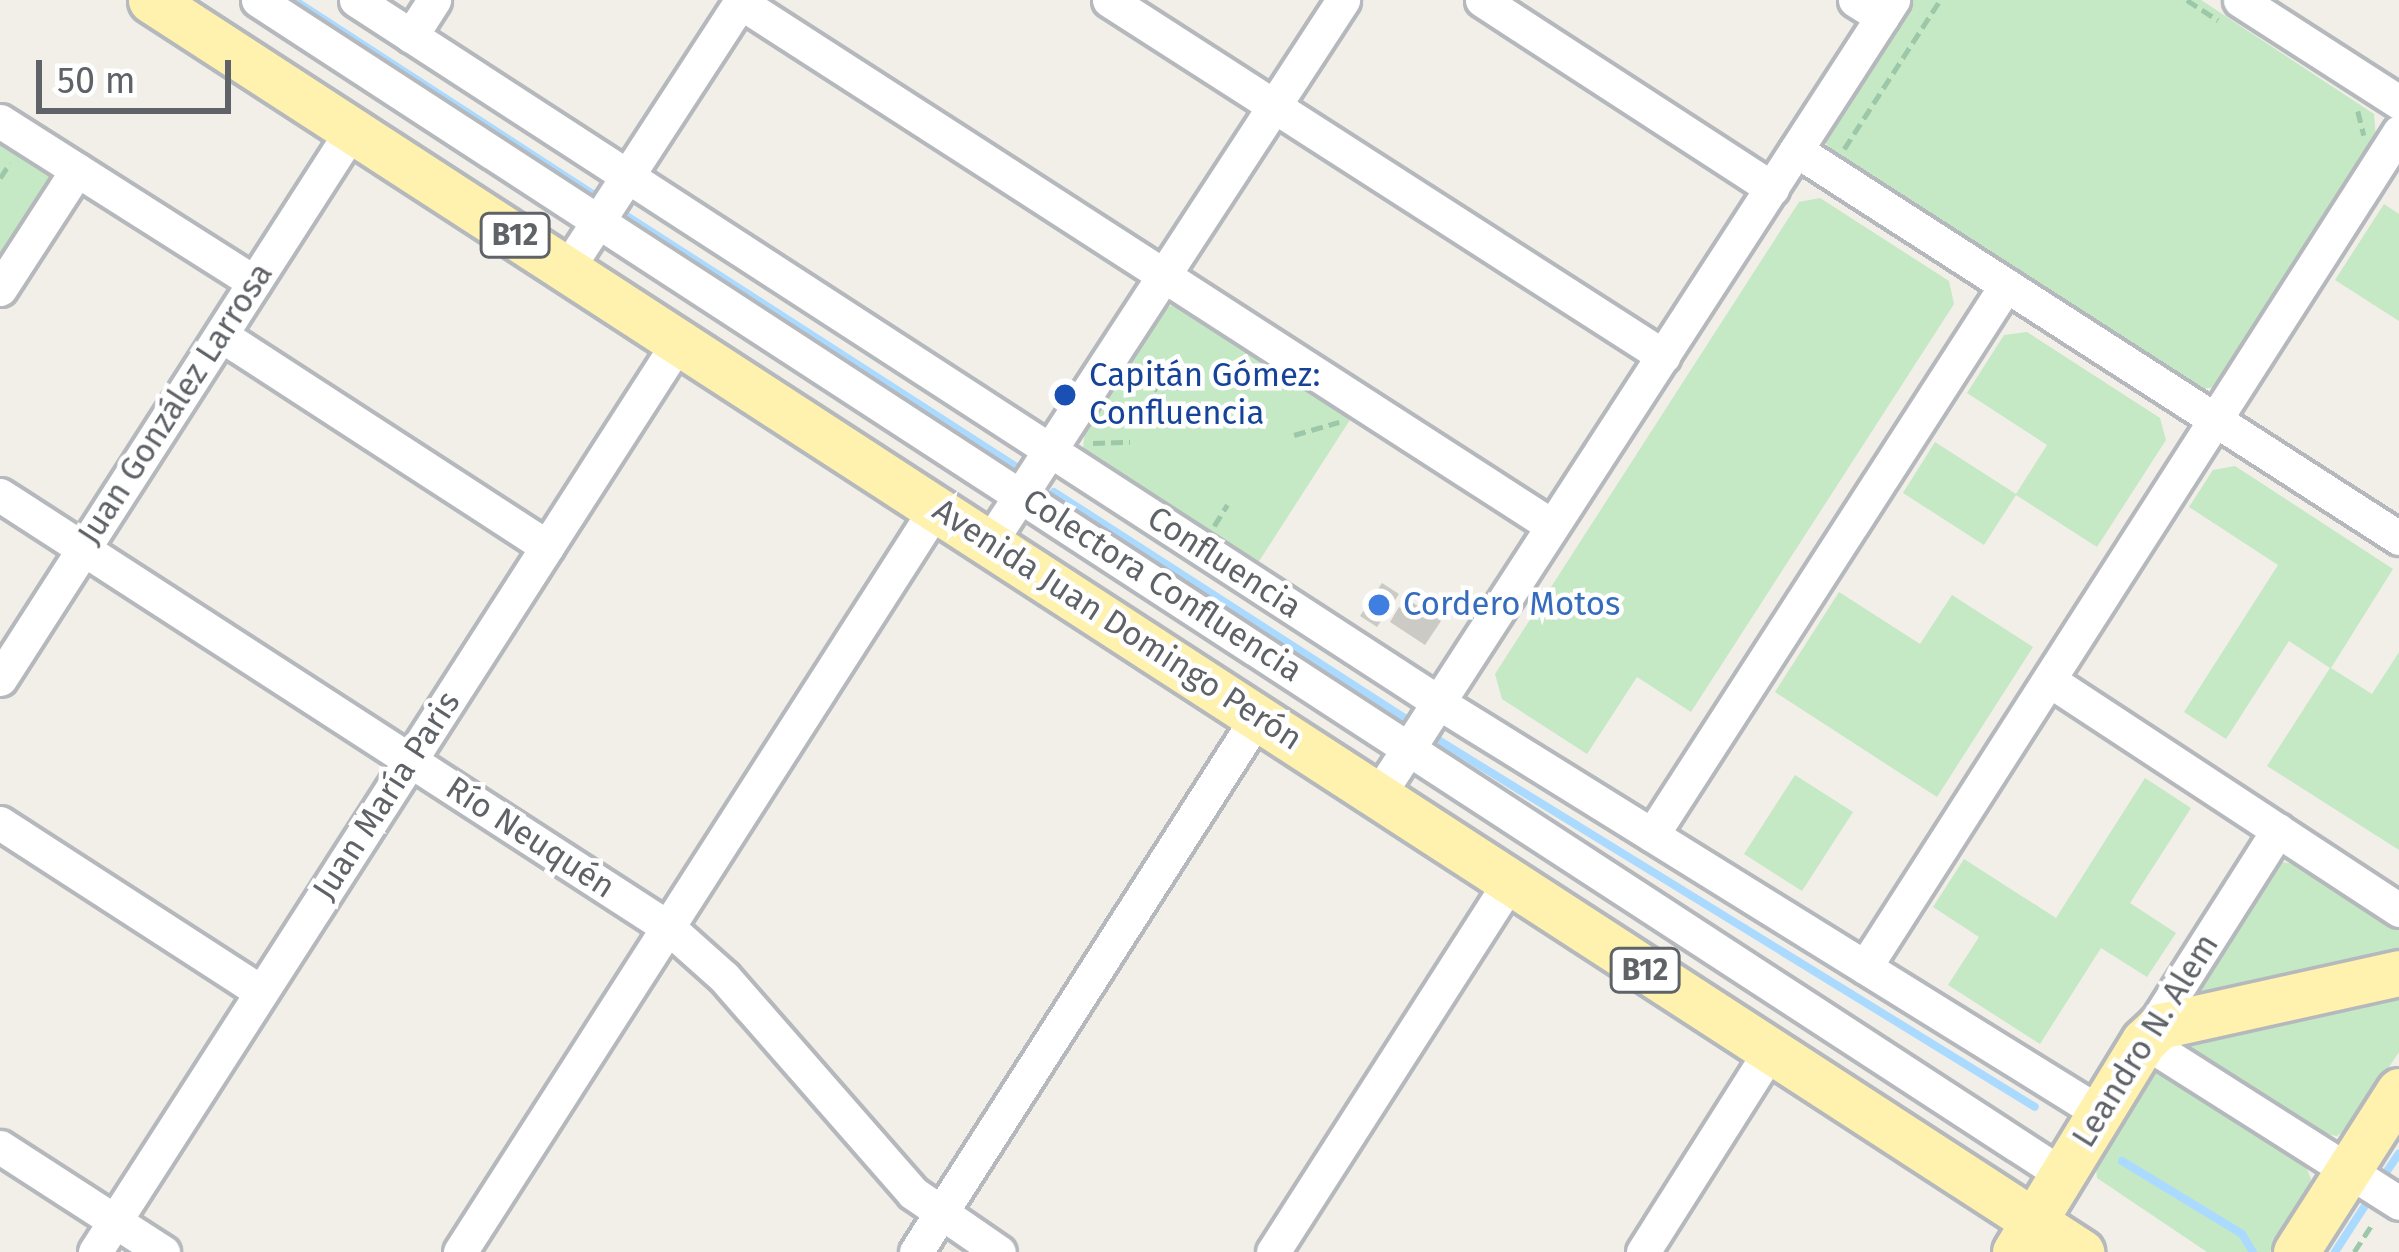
<!DOCTYPE html>
<html>
<head>
<meta charset="utf-8">
<style>
	body { margin:0 }
	#map { position:relative; width:2399px; height:1252px; overflow:hidden; background:#f1efe8; font-family:"Fira Sans",sans-serif }
	div>[style] { position:absolute }
	.green>* { inset:0; background:#c5e8c5 }
	.stream>* { height:8px; margin:-4px; padding:0 4px; transform-origin:4px; border-radius:4px; background:#aadaff }
	.building>* { inset:0; background:#cccac5 }
	.path>* { height:4.5px; margin-top:-2.25px; transform-origin:0; background:repeating-linear-gradient(90deg,#9cc7a9 0 12px,transparent 0 18px) }
	.roads { filter:drop-shadow(3px 0 #b5b8bc) drop-shadow(-3px 0 #b5b8bc) drop-shadow(0 3px #b5b8bc) drop-shadow(0 -3px #b5b8bc) }
	.minor>* { height:33px; margin:-16.5px; padding:0 16.5px; transform-origin:16.5px; border-radius:16.5px; background:#fff }
	.major>* { height:45px; margin:-22.5px; padding:0 22.5px; transform-origin:22.5px; border-radius:22.5px; background:#fff2af }
	.dots>* { width:33px; height:33px; translate:-50% -50%; box-sizing:border-box; border:6px solid #fff; border-radius:50% }
	span { translate:-50% -50%; white-space:nowrap; text-align:center; line-height:1.15; -webkit-text-stroke:9px #fff; paint-order:stroke }
	.shield-label span { padding:3px 9px; background:#fff; border:3px solid; border-radius:9px; -webkit-text-stroke-width:0 }
	.shield-label { font-size:30px; color:#5f6368; font-weight:700 }
	.transit-label { font-size:33px; color:#164399 }
	.left { translate:0 -50%; text-align:left }
	.street-label { font-size:33px; color:#5f6368 }
	.shop-label { font-size:33px; color:#366cbe }
	.scale { position:absolute; left:36px; top:60px; width:195px; height:54px; box-sizing:border-box; border:6px solid #5f6368; border-top:0; padding-left:15px; font-size:36px; line-height:42px; white-space:nowrap; color:#5f6368; -webkit-text-stroke:9px #fff; paint-order:stroke }
</style>
</head>
<body>
<div id="map">
	<div class="green">
		<i style="clip-path:polygon(1912px 0,2201px 0,2374px 114px,2376px 139px,2215px 387px,2195px 390px,1832px 155px,1826px 143px,1828px 129px)"></i>
		<i style="clip-path:polygon(0 129px,68px 172px,0 278px)"></i>
		<i style="clip-path:polygon(1820px 198px,1949px 281px,1954px 304px,1691px 712px,1637px 677px,1587px 754px,1502px 699px,1495px 674px,1799px 202px)"></i>
		<i style="clip-path:polygon(2384px 204px,2399px 214px,2399px 321px,2335px 280px)"></i>
		<i style="clip-path:polygon(1178px 302px,1355px 412px,1256px 566px,1083px 449px,1085px 430px,1163px 310px)"></i>
		<i style="clip-path:polygon(2027px 332px,2160px 418px,2166px 440px,2097px 547px,2016px 495px,1984px 545px,1903px 493px,1935px 442px,2016px 494px,2047px 445px,1967px 393px,2004px 335px)"></i>
		<i style="clip-path:polygon(2235px 466px,2393px 569px,2331px 668px,2372px 694px,2399px 652px,2399px 850px,2267px 766px,2330px 668px,2289px 641px,2226px 739px,2184px 712px,2278px 565px,2189px 507px,2213px 470px)"></i>
		<i style="clip-path:polygon(1839px 592px,1920px 644px,1952px 595px,2033px 647px,1937px 797px,1775px 692px)"></i>
		<i style="clip-path:polygon(1795px 775px,1853px 812px,1802px 891px,1744px 854px)"></i>
		<i style="clip-path:polygon(2145px 778px,2191px 808px,2130px 903px,2176px 933px,2147px 977px,2101px 948px,2040px 1044px,1948px 985px,1979px 937px,1933px 907px,1964px 859px,2056px 918px)"></i>
		<i style="clip-path:polygon(2282px 862px,2301px 865px,2399px 929px,2399px 961px,2191px 996px)"></i>
		<i style="clip-path:polygon(2399px 987px,2399px 1052px,2348px 1128px,2337px 1136px,2320px 1133px,2178px 1041px)"></i>
		<i style="clip-path:polygon(2150px 1068px,2306px 1167px,2311px 1179px,2308px 1192px,2270px 1252px,2207px 1252px,2097px 1178px,2096px 1167px,2128px 1094px)"></i>
	</div>
	<div class="stream">
		<i style="left:294px;top:0;width:358px;rotate:33deg"></i>
		<i style="left:627px;top:216px;width:465px;rotate:32.8deg"></i>
		<i style="left:1054px;top:492px;width:421px;rotate:32.8deg"></i>
		<i style="left:1435px;top:738px;width:704px;rotate:31.59deg"></i>
		<i style="left:2122px;top:1161px;width:140px;rotate:31.3deg"></i>
		<i style="left:2242px;top:1234px;width:21px;rotate:59deg"></i>
		<i style="left:2381px;top:1180px;width:32px;rotate:-56deg"></i>
		<i style="left:2335px;top:1252px;width:64px;rotate:-57.1deg"></i>
	</div>
	<div class="building">
		<i style="clip-path:polygon(1382px 583px,1399px 594px,1377px 627px,1360px 616px)"></i>
		<i style="clip-path:polygon(1413px 603px,1441px 621px,1425px 645px,1390px 622px,1399px 607px,1407px 612px)"></i>
	</div>
	<div class="path">
		<i style="left:2187px;top:0;width:37px;rotate:33deg"></i>
		<i style="left:2358px;top:111px;width:25px;rotate:76deg"></i>
		<i style="left:1844px;top:149px;width:177px;rotate:-57.2deg"></i>
		<i style="left:0;top:178px;width:18px;rotate:-56deg"></i>
		<i style="left:1241px;top:361px;width:42px;rotate:84.6deg"></i>
		<i style="left:1132px;top:374px;width:36px;rotate:32deg"></i>
		<i style="left:1294px;top:435px;width:47px;rotate:-16.1deg"></i>
		<i style="left:1093px;top:443px;width:37px;rotate:-2deg"></i>
		<i style="left:1214px;top:526px;width:25px;rotate:-58deg"></i>
		<i style="left:2354px;top:1252px;width:35px;rotate:-57deg"></i>
	</div>
	<div class="roads">
		<div class="minor">
			<i style="left:258px;top:0;width:2154px;rotate:33.06deg"></i>
			<i style="left:356px;top:0;width:1303px;rotate:32.97deg"></i>
			<i style="left:1449px;top:709px;width:766px;rotate:31.82deg"></i>
			<i style="left:1109px;top:0;width:659px;rotate:32.72deg"></i>
			<i style="left:1482px;top:0;width:346px;rotate:33deg"></i>
			<i style="left:1855px;top:0;width:32px;rotate:32deg"></i>
			<i style="left:2240px;top:0;width:189px;rotate:32.7deg"></i>
			<i style="left:740px;top:2px;width:966px;rotate:32.83deg"></i>
			<i style="left:411px;top:36px;width:43px;rotate:-57.4deg"></i>
			<i style="left:0;top:121px;width:301px;rotate:32.4deg"></i>
			<i style="left:1796px;top:150px;width:717px;rotate:32.76deg"></i>
			<i style="left:567px;top:269px;width:321px;rotate:-57deg"></i>
			<i style="left:0;top:289px;width:142px;rotate:-57.1deg"></i>
			<i style="left:221px;top:335px;width:389px;rotate:33deg"></i>
			<i style="left:0;top:495px;width:797px;rotate:32.91deg"></i>
			<i style="left:669px;top:928px;width:74px;rotate:41.7deg"></i>
			<i style="left:724px;top:977px;width:287px;rotate:48.8deg"></i>
			<i style="left:913px;top:1193px;width:104px;rotate:34.5deg"></i>
			<i style="left:990px;top:542px;width:647px;rotate:-56.92deg"></i>
			<i style="left:0;top:679px;width:652px;rotate:-57.33deg"></i>
			<i style="left:2049px;top:680px;width:419px;rotate:33.3deg"></i>
			<i style="left:1379px;top:794px;width:946px;rotate:-57.08deg"></i>
			<i style="left:0;top:823px;width:311px;rotate:32.9deg"></i>
			<i style="left:2278px;top:830px;width:250px;rotate:122.4deg"></i>
			<i style="left:2144px;top:1041px;width:302px;rotate:32.4deg"></i>
			<i style="left:1652px;top:835px;width:654px;rotate:-57.23deg"></i>
			<i style="left:1865px;top:967px;width:991px;rotate:-57.4deg"></i>
			<i style="left:0;top:1147px;width:194px;rotate:32.8deg"></i>
			<i style="left:95px;top:1252px;width:1082px;rotate:-57.34deg"></i>
			<i style="left:460px;top:1252px;width:883px;rotate:-57.39deg"></i>
			<i style="left:916px;top:1252px;width:636px;rotate:-57.46deg"></i>
			<i style="left:1273px;top:1252px;width:439px;rotate:-57.4deg"></i>
			<i style="left:1643px;top:1252px;width:238px;rotate:-57.7deg"></i>
		</div>
		<div class="major">
			<i style="left:151px;top:0;width:2301px;rotate:32.97deg"></i>
			<i style="left:2015px;top:1252px;width:247px;rotate:-58.6deg"></i>
			<i style="left:2144px;top:1041px;width:22px;rotate:-43deg"></i>
			<i style="left:2160px;top:1026px;width:245px;rotate:-12.5deg"></i>
			<i style="left:2296px;top:1252px;width:191px;rotate:-57.4deg"></i>
		</div>
	</div>
	<div class="dots">
		<i style="left:1065px;top:395px;background:#1a4fb4"></i>
		<i style="left:1379px;top:605px;background:#3f7fe0"></i>
	</div>
	<div class="shield-label">
		<span style="left:515px;top:235px">B12</span>
		<span style="left:1645px;top:970px">B12</span>
	</div>
	<div class="transit-label">
		<span class="left" style="left:1089px;top:395px">Capitán Gómez:<br>Confluencia</span>
	</div>
	<div class="street-label">
		<span style="left:176px;top:404px;rotate:-57deg">Juan González Larrosa</span>
		<span style="left:1224px;top:563px;rotate:33deg">Confluencia</span>
		<span style="left:1162px;top:586px;rotate:33deg">Colectora Confluencia</span>
		<span style="left:1117px;top:625px;rotate:33deg">Avenida Juan Domingo Perón</span>
		<span style="left:387px;top:796px;rotate:-57deg">Juan María Paris</span>
		<span style="left:530px;top:838px;rotate:33deg">Río Neuquén</span>
		<span style="left:2146px;top:1041px;rotate:-58deg">Leandro N. Alem</span>
	</div>
	<div class="shop-label">
		<span class="left" style="left:1403px;top:605px">Cordero Motos</span>
	</div>
	<div class="scale">50 m</div>
</div>
</body>
</html>
